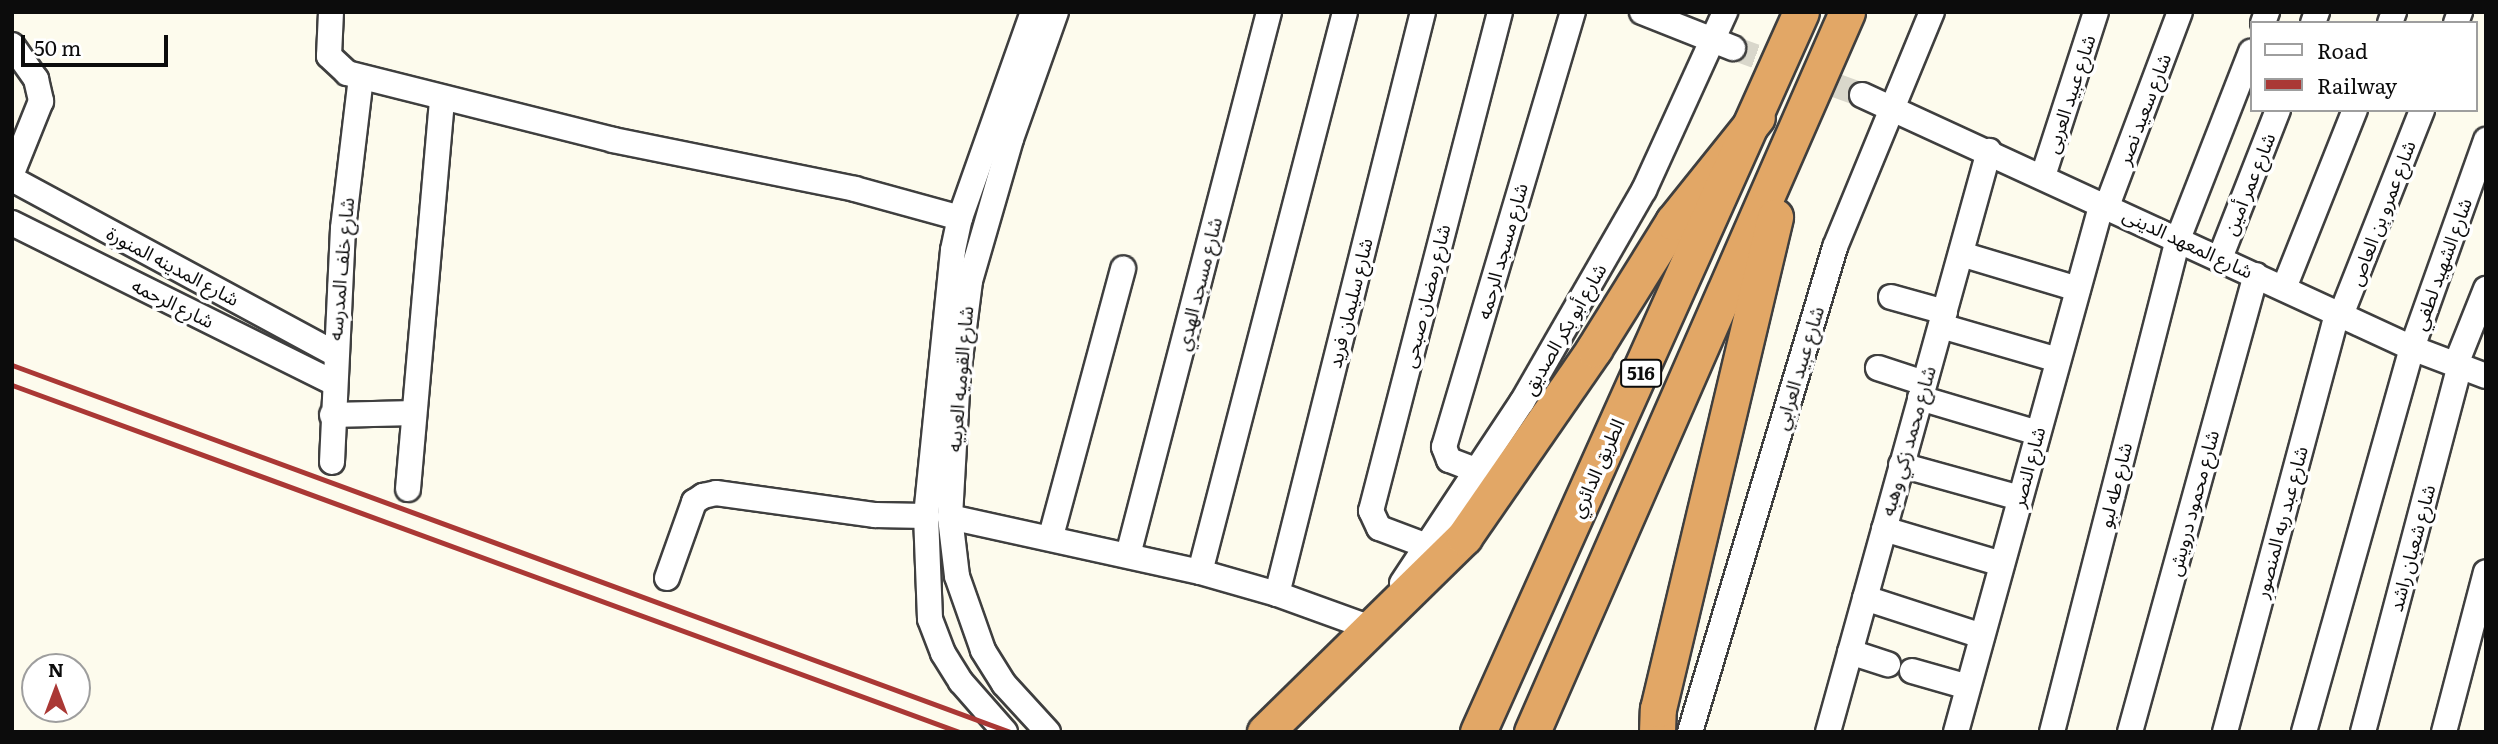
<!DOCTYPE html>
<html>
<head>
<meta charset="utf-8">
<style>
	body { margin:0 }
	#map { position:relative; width:2498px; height:744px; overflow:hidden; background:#fdfbed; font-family:Literata,"Noto Sans Arabic",serif }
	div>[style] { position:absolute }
	.minor-tunnel>* { height:24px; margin-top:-12px; transform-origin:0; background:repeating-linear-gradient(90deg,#d9d7cb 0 24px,transparent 0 36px) }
	.roads { filter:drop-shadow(2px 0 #3f3f3f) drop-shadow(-2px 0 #3f3f3f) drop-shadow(0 2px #3f3f3f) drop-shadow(0 -2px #3f3f3f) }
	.minor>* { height:24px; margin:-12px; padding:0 12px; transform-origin:12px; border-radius:12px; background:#fff }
	.highway>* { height:35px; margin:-17.5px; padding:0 17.5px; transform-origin:17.5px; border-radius:17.5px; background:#e2a766 }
	.rail>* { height:5px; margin:-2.5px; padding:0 2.5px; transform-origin:2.5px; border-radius:2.5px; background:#aa3835 }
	span { translate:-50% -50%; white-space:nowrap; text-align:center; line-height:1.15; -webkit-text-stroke:7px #fff; paint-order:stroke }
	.shield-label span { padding:2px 5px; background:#fff; border:2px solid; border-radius:5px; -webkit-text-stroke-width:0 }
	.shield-label { font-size:18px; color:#0c0c0c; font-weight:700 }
	.street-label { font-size:19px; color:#0c0c0c }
	.frame { position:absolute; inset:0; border:14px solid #0c0c0c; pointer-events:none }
	.legend { position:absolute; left:2250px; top:21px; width:228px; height:91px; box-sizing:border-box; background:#fff; border:2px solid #9e9e9e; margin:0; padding:9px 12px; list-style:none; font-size:21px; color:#0c0c0c }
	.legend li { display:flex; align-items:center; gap:14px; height:35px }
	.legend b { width:35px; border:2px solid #9e9e9e }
	.north { position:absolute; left:21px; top:653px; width:70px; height:70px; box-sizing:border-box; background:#fff; border:2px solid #9e9e9e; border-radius:50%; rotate:0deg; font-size:19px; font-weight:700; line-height:28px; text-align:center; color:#0c0c0c }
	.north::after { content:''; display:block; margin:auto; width:24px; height:32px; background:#aa3835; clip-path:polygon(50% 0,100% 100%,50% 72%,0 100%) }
	.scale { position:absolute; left:21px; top:35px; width:147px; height:32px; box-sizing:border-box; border:4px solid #0c0c0c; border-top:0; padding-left:9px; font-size:21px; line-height:24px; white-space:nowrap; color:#0c0c0c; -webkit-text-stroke:5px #fff; paint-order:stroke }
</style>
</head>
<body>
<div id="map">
	<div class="minor-tunnel">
		<i style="left:1733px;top:48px;width:137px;rotate:20deg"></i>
	</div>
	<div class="roads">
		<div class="minor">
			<i style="left:331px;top:12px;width:44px;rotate:92.6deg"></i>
			<i style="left:329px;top:56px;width:25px;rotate:43deg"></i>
			<i style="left:347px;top:73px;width:274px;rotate:14.1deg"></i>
			<i style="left:613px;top:140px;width:247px;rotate:11.4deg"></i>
			<i style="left:855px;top:189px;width:109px;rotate:15.4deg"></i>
			<i style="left:1642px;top:12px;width:98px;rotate:21.6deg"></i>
			<i style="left:2263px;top:23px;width:12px;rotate:-70deg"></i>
			<i style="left:2313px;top:23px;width:12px;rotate:-70deg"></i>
			<i style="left:2390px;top:23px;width:12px;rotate:-70deg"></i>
			<i style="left:2456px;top:23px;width:12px;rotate:-70deg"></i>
			<i style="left:12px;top:45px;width:42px;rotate:54.8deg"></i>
			<i style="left:36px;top:79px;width:23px;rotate:77deg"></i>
			<i style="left:41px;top:101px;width:78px;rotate:111.9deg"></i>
			<i style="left:1862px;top:95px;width:605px;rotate:24.7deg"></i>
			<i style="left:2412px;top:348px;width:79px;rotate:20.7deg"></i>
			<i style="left:2043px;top:176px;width:172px;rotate:-72.1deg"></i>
			<i style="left:12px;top:179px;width:366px;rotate:28.4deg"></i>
			<i style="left:2107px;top:206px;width:207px;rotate:-69.4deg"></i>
			<i style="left:12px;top:223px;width:358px;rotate:26.4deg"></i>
			<i style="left:1961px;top:254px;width:122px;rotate:16.7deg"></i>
			<i style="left:2220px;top:258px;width:159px;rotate:-68.6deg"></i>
			<i style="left:2284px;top:288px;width:192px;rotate:-68.3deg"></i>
			<i style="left:1891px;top:297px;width:56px;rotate:15.5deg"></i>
			<i style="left:2341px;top:315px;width:220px;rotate:-68.4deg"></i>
			<i style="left:1941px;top:326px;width:122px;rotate:16.2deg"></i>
			<i style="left:2456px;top:364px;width:81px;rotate:-68.2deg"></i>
			<i style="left:1878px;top:368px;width:48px;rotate:18.1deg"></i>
			<i style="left:1920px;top:398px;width:123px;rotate:16.5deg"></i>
			<i style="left:332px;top:415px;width:82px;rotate:-1.4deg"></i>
			<i style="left:332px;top:462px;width:234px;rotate:-87.3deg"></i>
			<i style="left:343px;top:228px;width:152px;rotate:-83.2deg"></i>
			<i style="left:1901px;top:465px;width:123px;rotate:15.5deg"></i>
			<i style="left:1478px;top:471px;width:31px;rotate:-159deg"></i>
			<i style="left:1449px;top:460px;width:14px;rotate:-111deg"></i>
			<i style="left:1444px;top:447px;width:454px;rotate:-73.5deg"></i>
			<i style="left:408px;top:489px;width:392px;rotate:-85deg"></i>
			<i style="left:950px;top:517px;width:256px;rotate:12.4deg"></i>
			<i style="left:1200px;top:572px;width:80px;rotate:15.9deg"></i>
			<i style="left:1277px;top:594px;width:100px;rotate:19.9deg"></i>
			<i style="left:1371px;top:628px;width:14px;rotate:-56deg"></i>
			<i style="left:1884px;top:529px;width:123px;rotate:16.5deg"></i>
			<i style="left:1051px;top:536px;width:277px;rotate:-74.9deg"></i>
			<i style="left:1427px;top:546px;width:51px;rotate:-159.4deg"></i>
			<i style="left:1379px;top:528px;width:19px;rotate:-115deg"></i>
			<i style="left:1371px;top:511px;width:515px;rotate:-75.51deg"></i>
			<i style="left:1128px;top:555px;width:561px;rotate:-75.44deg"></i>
			<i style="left:1200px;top:572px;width:578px;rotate:-75.48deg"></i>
			<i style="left:667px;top:578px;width:81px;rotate:-70.4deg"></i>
			<i style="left:694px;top:502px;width:11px;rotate:-34deg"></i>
			<i style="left:703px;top:496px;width:13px;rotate:-13deg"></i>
			<i style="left:716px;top:493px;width:161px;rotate:7.9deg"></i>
			<i style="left:875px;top:515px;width:51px;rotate:1.1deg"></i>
			<i style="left:1402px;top:583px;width:217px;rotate:-56.5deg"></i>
			<i style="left:1522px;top:402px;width:245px;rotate:-60.1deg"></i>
			<i style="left:1644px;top:190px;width:196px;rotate:-65.5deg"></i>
			<i style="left:1277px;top:594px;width:600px;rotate:-75.92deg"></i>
			<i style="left:1865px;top:598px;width:123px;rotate:18deg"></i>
			<i style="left:1850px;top:652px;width:40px;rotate:18deg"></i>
			<i style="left:1912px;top:671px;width:58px;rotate:15.9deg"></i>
			<i style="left:1005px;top:732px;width:67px;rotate:-131.3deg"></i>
			<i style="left:961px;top:682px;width:34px;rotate:-122deg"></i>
			<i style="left:943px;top:653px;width:36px;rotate:-111deg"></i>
			<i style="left:930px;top:619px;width:103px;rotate:-92.2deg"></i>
			<i style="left:926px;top:516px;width:267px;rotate:-84.2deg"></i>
			<i style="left:953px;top:250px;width:33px;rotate:-78deg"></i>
			<i style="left:960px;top:218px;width:219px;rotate:-70.5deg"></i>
			<i style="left:1048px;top:732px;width:65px;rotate:-132.5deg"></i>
			<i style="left:1004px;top:684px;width:40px;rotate:-122deg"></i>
			<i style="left:983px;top:650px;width:78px;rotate:-109.4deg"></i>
			<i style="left:957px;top:576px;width:59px;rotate:-96.8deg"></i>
			<i style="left:950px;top:517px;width:142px;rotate:-86.8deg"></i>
			<i style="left:958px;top:375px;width:95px;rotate:-82.7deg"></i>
			<i style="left:970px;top:281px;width:148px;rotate:-73.9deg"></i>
			<i style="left:1011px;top:139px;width:135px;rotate:-70.5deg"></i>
			<i style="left:1690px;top:732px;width:506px;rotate:-73.35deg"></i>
			<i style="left:1835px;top:247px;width:254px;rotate:-67.6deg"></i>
			<i style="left:1828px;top:732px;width:603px;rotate:-74.51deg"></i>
			<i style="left:1956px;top:732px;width:549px;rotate:-74.57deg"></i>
			<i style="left:2052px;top:732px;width:509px;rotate:-75.66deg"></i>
			<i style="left:2178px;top:239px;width:201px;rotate:-68.7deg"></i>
			<i style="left:2130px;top:732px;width:474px;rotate:-74.6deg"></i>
			<i style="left:2225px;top:732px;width:434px;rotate:-75deg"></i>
			<i style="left:2304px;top:732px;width:399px;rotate:-74.3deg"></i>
			<i style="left:2412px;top:348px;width:221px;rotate:-70.4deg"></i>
			<i style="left:2363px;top:732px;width:380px;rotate:-75.2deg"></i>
			<i style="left:2444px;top:732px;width:165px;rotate:-75.3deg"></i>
		</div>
		<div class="highway">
			<i style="left:1265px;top:732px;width:279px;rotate:-44.4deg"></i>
			<i style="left:1464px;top:537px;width:229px;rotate:-55.3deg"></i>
			<i style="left:1594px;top:349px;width:150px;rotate:-58.1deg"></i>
			<i style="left:1673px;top:222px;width:134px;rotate:-51.3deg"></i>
			<i style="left:1478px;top:732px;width:789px;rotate:-65.84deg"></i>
			<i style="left:1532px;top:732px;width:786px;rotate:-66.37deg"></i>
			<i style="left:1657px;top:732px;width:23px;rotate:-88deg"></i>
			<i style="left:1658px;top:709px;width:506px;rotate:-76.62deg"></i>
		</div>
	</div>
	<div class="rail">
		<i style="left:12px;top:365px;width:1063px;rotate:20.19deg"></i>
		<i style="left:12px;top:385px;width:1009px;rotate:20.12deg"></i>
	</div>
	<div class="shield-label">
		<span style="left:1641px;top:373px">516</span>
	</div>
	<div class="street-label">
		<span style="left:2070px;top:94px;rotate:-72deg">شارع عبيد العربى</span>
		<span style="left:2144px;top:109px;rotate:-69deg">شارع سعيد نصر</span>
		<span style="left:2249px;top:184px;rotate:-68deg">شارع عمر أمين</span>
		<span style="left:2382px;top:213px;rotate:-69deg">شارع عمرو بن العاص</span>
		<span style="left:2188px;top:243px;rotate:25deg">شارع المعهد الدينى</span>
		<span style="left:1502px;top:251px;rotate:-74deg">شارع مسجد الرحمه</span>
		<span style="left:2442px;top:264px;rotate:-70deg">شارع الشهيد لطفي</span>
		<span style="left:173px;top:266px;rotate:28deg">شارع المدينه المنورة</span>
		<span style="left:341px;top:269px;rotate:-85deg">شارع خلف المدرسه</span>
		<span style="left:1199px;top:284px;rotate:-76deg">شارع مسجد الهدي</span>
		<span style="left:1426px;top:296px;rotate:-76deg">شارع رمضان صبحى</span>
		<span style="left:173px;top:303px;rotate:26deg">شارع الرحمه</span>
		<span style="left:1350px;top:303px;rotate:-76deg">شارع سليمان فريد</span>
		<span style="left:1564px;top:329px;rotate:-60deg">شارع أبو بكر الصديق</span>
		<span style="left:1799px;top:368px;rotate:-73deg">شارع عبيد العرابي</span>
		<span style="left:960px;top:379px;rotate:-85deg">شارع القوميه العربيه</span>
		<span style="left:1908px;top:441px;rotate:-74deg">شارع محمد زكي وهبه</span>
		<span style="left:2028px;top:467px;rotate:-75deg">شارع النصر</span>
		<span style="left:1597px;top:468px;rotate:-66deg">الطريق الدائري</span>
		<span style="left:2115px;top:485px;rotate:-76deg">شارع طه لبو</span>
		<span style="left:2193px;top:503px;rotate:-75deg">شارع محمود درويش</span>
		<span style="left:2281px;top:522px;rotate:-75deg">شارع عبد ربه المنصور</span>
		<span style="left:2412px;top:548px;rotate:-75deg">شارع شعبان راشد</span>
	</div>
	<div class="frame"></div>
	<ul class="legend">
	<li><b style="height:9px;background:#fff"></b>Road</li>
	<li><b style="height:9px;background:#aa3835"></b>Railway</li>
	</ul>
	<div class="north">N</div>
	<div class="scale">50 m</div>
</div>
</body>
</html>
